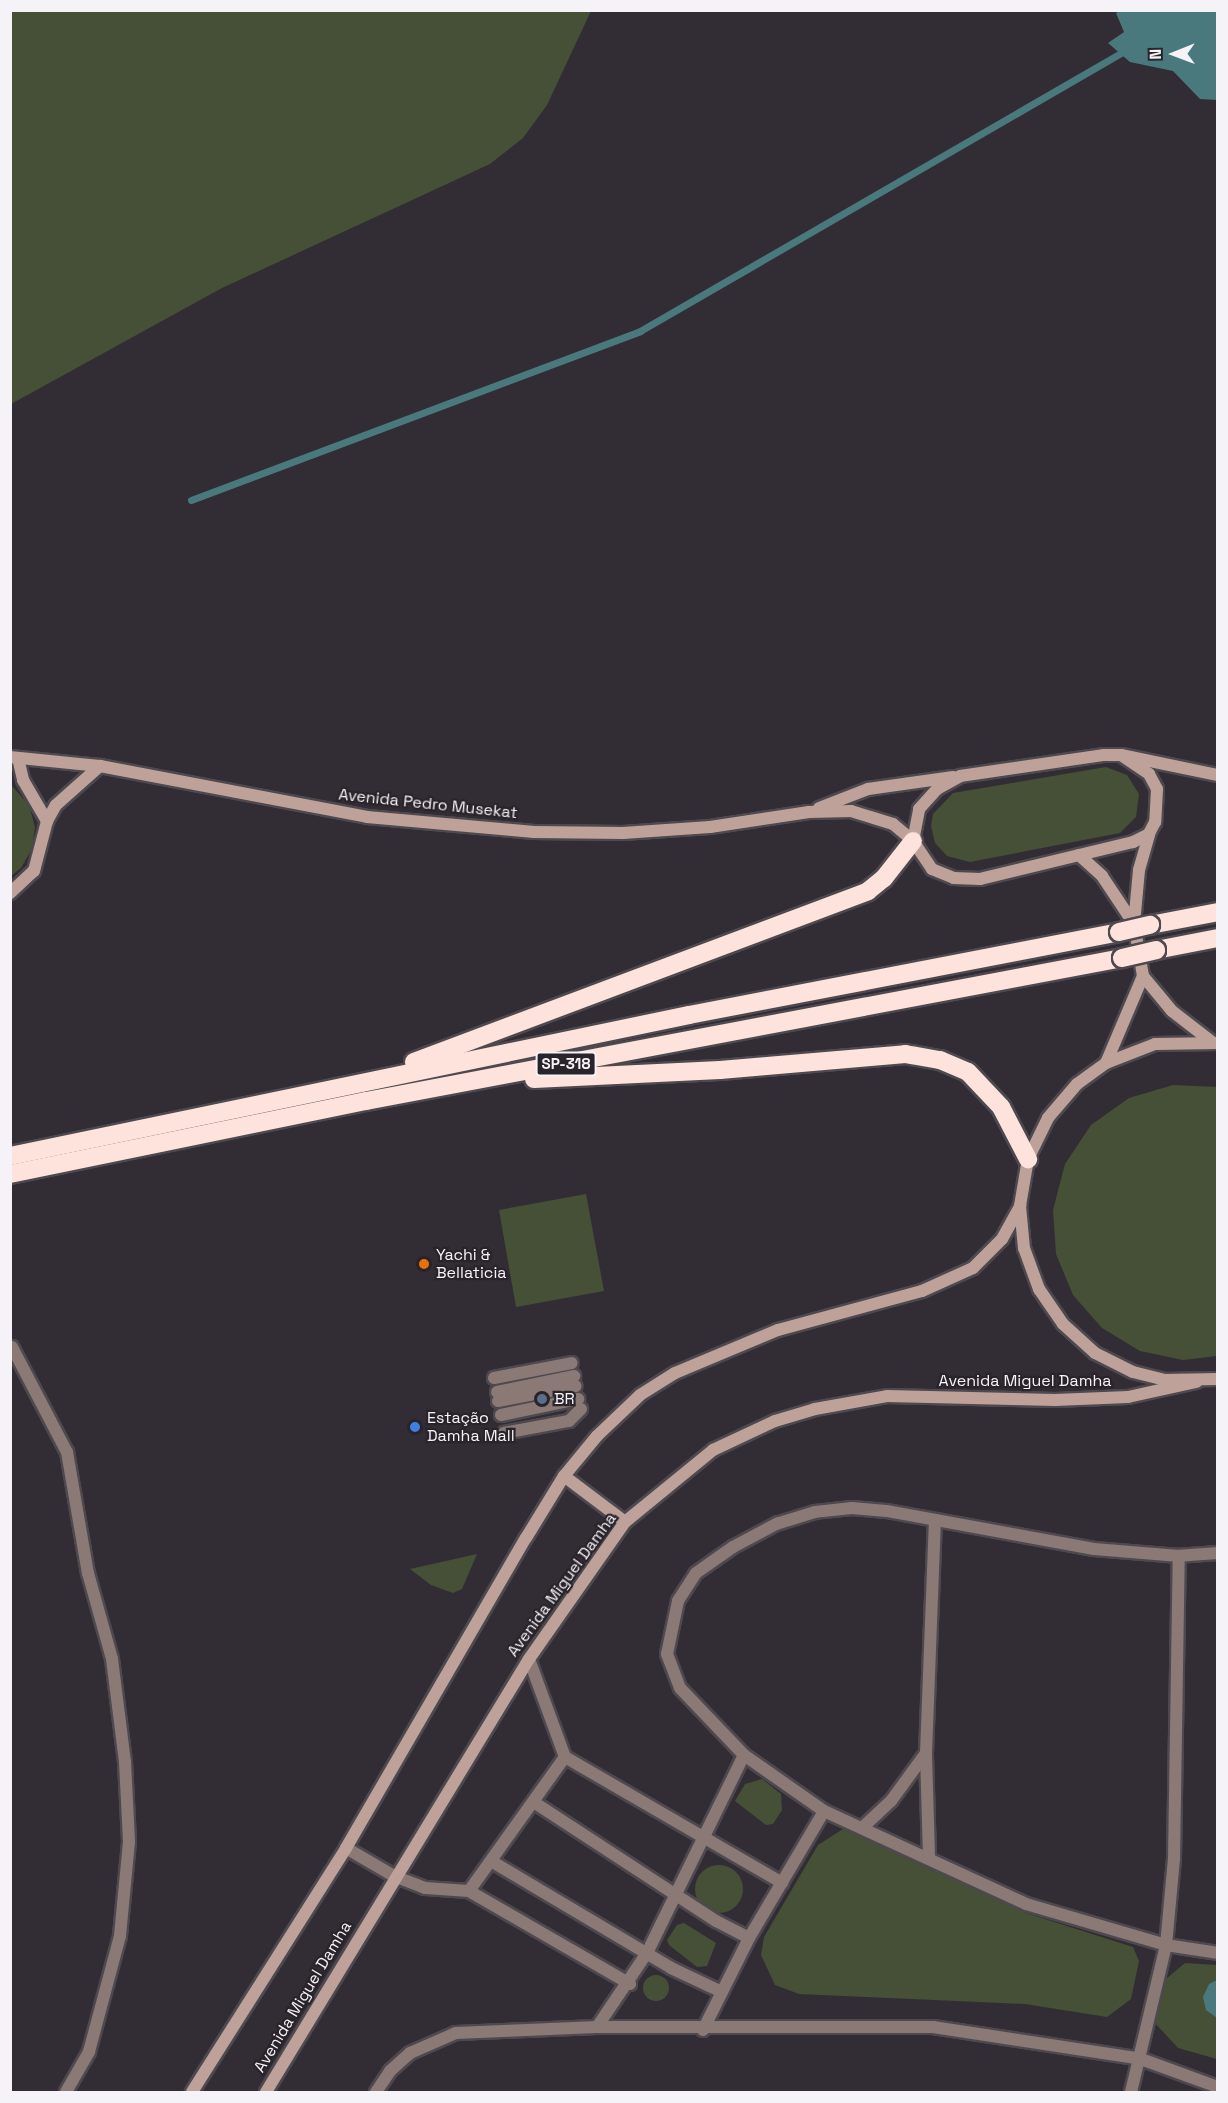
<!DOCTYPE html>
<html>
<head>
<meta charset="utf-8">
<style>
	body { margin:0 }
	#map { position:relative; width:1228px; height:2103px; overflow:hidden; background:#322d34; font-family:"Space Grotesk",sans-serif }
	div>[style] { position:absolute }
	.green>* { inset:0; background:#455037 }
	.round { border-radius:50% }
	.water>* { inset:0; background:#4a797d }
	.stream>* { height:7px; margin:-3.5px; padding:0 3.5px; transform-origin:3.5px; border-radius:3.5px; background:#4a797d }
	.roads { filter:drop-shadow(2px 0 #4d494f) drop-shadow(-2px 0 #4d494f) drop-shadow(0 2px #4d494f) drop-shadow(0 -2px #4d494f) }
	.lane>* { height:12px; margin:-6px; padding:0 6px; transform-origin:6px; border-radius:6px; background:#8a7974 }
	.street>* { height:12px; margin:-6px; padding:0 6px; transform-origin:6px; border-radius:6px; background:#8a7974 }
	.secondary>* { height:12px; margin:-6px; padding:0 6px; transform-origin:6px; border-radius:6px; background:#bea29a }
	.highway>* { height:18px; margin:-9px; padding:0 9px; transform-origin:9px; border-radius:9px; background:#fee3dc }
	.bridges { filter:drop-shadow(2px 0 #4d494f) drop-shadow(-2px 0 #4d494f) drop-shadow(0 2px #4d494f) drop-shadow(0 -2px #4d494f) }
	.highway-bridge>* { height:18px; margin:-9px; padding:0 9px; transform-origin:9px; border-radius:9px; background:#fee3dc }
	.dots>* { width:16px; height:16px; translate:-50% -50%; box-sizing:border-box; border:3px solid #28242a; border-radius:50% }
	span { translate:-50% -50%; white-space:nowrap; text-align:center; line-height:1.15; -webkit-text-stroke:4.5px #28242a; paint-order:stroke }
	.shield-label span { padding:2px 4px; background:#28242a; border:2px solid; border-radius:4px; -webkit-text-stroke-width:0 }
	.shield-label { font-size:15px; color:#f6f3f8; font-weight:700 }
	.street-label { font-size:16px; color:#f6f3f8 }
	.poi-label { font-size:16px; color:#f6f3f8 }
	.left { translate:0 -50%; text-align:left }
	.frame { position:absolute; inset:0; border:12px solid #f6f3f8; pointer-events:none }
	.north { position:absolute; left:1144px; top:24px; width:60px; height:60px; -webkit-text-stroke:4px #28242a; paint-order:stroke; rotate:269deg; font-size:16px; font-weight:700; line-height:24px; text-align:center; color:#f6f3f8 }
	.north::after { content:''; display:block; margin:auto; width:21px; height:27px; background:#f6f3f8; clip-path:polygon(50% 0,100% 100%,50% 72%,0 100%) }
</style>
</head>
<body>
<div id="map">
	<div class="green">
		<i style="clip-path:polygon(11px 10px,591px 10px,591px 11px,547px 105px,523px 138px,490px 164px,222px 288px,11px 404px)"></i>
		<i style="clip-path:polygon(1106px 767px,1127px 775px,1139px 794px,1136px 817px,1120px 833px,970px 862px,947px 856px,935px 843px,931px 826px,933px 814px,953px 793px)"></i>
		<i style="clip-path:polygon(11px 785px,29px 805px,35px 827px,32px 849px,21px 868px,11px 876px)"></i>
		<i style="clip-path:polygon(1173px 1085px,1218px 1087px,1217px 1356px,1183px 1360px,1140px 1351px,1102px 1328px,1073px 1295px,1056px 1254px,1053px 1210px,1065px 1164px,1091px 1125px,1129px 1098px)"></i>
		<i style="clip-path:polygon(586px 1194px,604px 1291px,516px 1307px,499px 1210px)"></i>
		<i style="clip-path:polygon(477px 1554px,462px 1589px,453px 1593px,431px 1585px,410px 1569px)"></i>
		<i style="clip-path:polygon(762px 1779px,781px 1794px,782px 1810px,773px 1824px,766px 1825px,735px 1801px,745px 1784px)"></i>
		<i style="clip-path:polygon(843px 1829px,1026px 1913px,1133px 1947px,1139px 1961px,1131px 1999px,1107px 2017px,1025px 2004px,799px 1994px,775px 1985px,761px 1955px,764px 1937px,818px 1845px)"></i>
		<i class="round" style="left:695px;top:1865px;width:48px;height:48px"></i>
		<i style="clip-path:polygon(684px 1923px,716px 1943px,707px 1966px,697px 1967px,669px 1945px,667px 1940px,677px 1925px)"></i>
		<i style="clip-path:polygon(1185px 1963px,1217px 1965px,1217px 2059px,1178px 2048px,1154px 2022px,1152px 2007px,1157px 1994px,1166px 1979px)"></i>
		<i class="round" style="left:643px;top:1975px;width:26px;height:26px"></i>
	</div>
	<div class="water">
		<i style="clip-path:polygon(1122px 10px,1217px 11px,1217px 100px,1200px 99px,1173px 71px,1130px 62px,1108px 43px,1124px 32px,1116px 13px)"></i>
		<i style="clip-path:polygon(1217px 1980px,1218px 1980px,1217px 2018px,1206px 2010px,1203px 1997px,1209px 1984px)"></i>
	</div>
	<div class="stream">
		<i style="left:191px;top:500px;width:480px;rotate:-20.6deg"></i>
		<i style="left:640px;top:331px;width:561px;rotate:-30.04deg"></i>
	</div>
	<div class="roads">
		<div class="lane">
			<i style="left:494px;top:1378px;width:79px;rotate:-10.9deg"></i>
			<i style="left:497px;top:1392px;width:79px;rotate:-11.7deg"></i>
			<i style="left:498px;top:1401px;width:79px;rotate:-10.9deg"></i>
			<i style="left:501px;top:1415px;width:79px;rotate:-11.7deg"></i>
			<i style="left:504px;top:1433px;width:66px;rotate:-10.5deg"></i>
			<i style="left:569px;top:1421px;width:17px;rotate:-45deg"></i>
		</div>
		<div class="street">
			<i style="left:12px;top:1347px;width:119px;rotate:62.4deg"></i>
			<i style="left:67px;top:1452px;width:123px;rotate:80.2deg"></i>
			<i style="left:88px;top:1573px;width:89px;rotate:74.4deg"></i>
			<i style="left:112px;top:1659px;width:104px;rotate:82.8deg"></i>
			<i style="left:125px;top:1762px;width:80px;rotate:87.1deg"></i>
			<i style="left:129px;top:1842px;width:94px;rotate:95.5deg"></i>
			<i style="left:120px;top:1936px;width:120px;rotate:105deg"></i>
			<i style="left:89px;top:2052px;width:46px;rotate:119.9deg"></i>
			<i style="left:1218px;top:1553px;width:39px;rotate:176deg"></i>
			<i style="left:1179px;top:1556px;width:85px;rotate:-175.3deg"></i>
			<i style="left:1094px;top:1549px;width:211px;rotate:-169.6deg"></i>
			<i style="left:886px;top:1511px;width:34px;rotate:-175deg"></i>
			<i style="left:852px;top:1508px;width:37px;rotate:174deg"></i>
			<i style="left:815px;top:1512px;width:39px;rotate:163deg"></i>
			<i style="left:778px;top:1523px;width:51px;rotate:151.9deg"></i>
			<i style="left:733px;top:1547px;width:45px;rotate:144.9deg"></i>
			<i style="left:696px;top:1573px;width:33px;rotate:123deg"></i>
			<i style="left:678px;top:1601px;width:54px;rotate:101.7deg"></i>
			<i style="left:667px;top:1654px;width:36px;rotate:69deg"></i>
			<i style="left:680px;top:1688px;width:93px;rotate:46.3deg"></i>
			<i style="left:744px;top:1755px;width:98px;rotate:35deg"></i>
			<i style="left:824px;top:1811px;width:222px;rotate:24.7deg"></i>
			<i style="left:1026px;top:1904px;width:146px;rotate:16.3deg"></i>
			<i style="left:1166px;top:1945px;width:53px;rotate:8.7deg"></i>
			<i style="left:565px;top:1757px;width:251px;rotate:30.1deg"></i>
			<i style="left:535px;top:1803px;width:216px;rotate:33.1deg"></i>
			<i style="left:716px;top:1921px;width:37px;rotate:27deg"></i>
			<i style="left:862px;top:1828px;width:40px;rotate:-43deg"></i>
			<i style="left:891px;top:1801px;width:59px;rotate:-53.9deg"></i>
			<i style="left:346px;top:1848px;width:56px;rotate:30.3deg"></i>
			<i style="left:394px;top:1876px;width:33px;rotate:21deg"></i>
			<i style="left:425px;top:1888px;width:44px;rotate:3.9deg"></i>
			<i style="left:469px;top:1891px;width:165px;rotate:-54.4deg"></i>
			<i style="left:565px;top:1757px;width:104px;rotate:-110.2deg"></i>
			<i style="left:929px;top:1856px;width:103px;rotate:-91.7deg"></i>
			<i style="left:926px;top:1753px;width:232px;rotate:-87.8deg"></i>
			<i style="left:491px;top:1861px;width:209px;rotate:30.7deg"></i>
			<i style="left:671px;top:1968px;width:56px;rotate:25.2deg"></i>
			<i style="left:469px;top:1891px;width:186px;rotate:30deg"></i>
			<i style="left:597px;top:2027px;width:89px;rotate:-56deg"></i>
			<i style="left:647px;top:1953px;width:220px;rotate:-63.9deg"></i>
			<i style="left:703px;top:2030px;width:103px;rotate:-63.4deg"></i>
			<i style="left:749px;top:1938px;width:147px;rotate:-59.4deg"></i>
			<i style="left:376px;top:2092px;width:25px;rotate:-56deg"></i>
			<i style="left:390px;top:2071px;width:27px;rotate:-42deg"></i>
			<i style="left:410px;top:2053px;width:50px;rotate:-23.5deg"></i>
			<i style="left:456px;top:2033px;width:141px;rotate:-2.4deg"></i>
			<i style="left:597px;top:2027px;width:336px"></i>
			<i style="left:933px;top:2027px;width:210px;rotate:8.7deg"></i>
			<i style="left:1141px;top:2059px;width:82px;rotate:20deg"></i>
			<i style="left:1131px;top:2092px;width:151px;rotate:-76.6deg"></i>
			<i style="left:1166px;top:1945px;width:86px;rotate:-84.7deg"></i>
			<i style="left:1174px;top:1859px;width:303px;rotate:-89.1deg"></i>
		</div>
		<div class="secondary">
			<i style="left:1121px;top:755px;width:34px;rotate:34deg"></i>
			<i style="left:1149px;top:774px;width:17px;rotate:62deg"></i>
			<i style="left:1157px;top:789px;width:33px;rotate:93deg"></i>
			<i style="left:1155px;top:822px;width:13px;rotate:117deg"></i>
			<i style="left:1149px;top:834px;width:18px;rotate:153deg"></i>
			<i style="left:1133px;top:842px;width:157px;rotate:166.4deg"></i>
			<i style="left:980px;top:879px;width:26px;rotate:-178deg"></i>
			<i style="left:954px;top:878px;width:24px;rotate:-158deg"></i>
			<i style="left:932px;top:869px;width:34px;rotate:-124deg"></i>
			<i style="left:913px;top:841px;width:33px;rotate:-79deg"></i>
			<i style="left:919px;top:809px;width:27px;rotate:-48deg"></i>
			<i style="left:937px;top:789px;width:26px;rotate:-29deg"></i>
			<i style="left:960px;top:776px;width:146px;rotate:-8.3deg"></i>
			<i style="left:1104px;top:755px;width:17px"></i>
			<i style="left:1121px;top:755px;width:99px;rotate:11.7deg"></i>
			<i style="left:10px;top:757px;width:90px;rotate:5.7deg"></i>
			<i style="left:100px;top:766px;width:272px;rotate:10.8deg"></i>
			<i style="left:367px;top:817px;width:168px;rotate:5.1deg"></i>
			<i style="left:534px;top:832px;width:89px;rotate:0.6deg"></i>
			<i style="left:623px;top:833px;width:87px;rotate:-3.9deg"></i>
			<i style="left:710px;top:827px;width:100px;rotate:-8.6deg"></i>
			<i style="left:809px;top:812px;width:42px;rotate:-1.4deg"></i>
			<i style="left:851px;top:811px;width:44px;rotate:17.2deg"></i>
			<i style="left:893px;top:824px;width:26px;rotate:40deg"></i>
			<i style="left:18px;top:758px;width:23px;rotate:77deg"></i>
			<i style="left:23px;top:780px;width:48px;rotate:59.7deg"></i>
			<i style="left:819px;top:808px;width:53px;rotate:-21.2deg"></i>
			<i style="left:868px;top:789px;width:86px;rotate:-8deg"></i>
			<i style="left:1079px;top:855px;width:31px;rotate:42deg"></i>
			<i style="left:1102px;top:876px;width:58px;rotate:56.3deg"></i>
			<i style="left:10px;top:893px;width:33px;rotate:-43deg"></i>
			<i style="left:34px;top:871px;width:52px;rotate:-75.4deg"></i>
			<i style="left:47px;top:821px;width:18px;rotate:-61deg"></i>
			<i style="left:56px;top:805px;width:59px;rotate:-41.6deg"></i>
			<i style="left:1143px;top:976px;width:45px;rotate:50.4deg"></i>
			<i style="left:1172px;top:1011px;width:51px;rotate:37.8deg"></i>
			<i style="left:1218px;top:1043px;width:63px;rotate:179.1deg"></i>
			<i style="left:1155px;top:1044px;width:53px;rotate:158.8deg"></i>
			<i style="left:1106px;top:1063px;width:36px;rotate:144deg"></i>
			<i style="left:1077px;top:1084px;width:45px;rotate:130.5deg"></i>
			<i style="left:1048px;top:1118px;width:46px;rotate:116deg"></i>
			<i style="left:1028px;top:1159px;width:48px;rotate:99.7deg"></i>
			<i style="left:1020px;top:1206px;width:42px;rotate:84.6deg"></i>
			<i style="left:1024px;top:1248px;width:44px;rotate:69.9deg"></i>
			<i style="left:1039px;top:1289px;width:42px;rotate:55.6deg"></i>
			<i style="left:1063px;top:1324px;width:43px;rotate:42.2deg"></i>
			<i style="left:1095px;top:1353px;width:42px;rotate:26.6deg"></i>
			<i style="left:1133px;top:1372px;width:32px;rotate:14deg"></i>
			<i style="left:1164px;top:1380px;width:54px;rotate:-1.1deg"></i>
			<i style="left:1106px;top:1063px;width:95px;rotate:-67deg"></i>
			<i style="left:1143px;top:976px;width:53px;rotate:-99.8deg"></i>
			<i style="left:1134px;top:924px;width:54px;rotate:-84.7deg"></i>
			<i style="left:1139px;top:870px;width:37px;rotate:-74deg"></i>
			<i style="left:564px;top:1476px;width:76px;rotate:37deg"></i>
			<i style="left:192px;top:2092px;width:289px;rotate:-57.7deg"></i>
			<i style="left:346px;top:1848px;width:358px;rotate:-59.9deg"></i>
			<i style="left:526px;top:1538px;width:73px;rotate:-58.5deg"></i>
			<i style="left:564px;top:1476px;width:52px;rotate:-50.5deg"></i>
			<i style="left:597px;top:1436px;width:59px;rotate:-43.6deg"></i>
			<i style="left:640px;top:1395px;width:41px;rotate:-32.2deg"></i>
			<i style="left:675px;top:1373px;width:112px;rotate:-22.7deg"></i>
			<i style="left:778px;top:1330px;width:149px;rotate:-15.2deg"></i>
			<i style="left:922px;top:1291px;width:56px;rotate:-24.3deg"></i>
			<i style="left:973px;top:1268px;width:41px;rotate:-45deg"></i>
			<i style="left:1002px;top:1239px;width:38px;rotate:-61deg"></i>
			<i style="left:266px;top:2092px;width:507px;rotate:-58.73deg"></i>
			<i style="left:529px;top:1659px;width:167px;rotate:-55deg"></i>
			<i style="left:625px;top:1522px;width:114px;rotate:-39.3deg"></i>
			<i style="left:713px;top:1450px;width:68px;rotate:-25.1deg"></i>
			<i style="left:775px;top:1421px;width:42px;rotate:-16.7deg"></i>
			<i style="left:815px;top:1409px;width:73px;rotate:-10.2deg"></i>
			<i style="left:887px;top:1396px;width:168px;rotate:1.4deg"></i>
			<i style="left:1055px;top:1400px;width:73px;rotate:-2.4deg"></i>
			<i style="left:1128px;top:1397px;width:70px;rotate:-12.4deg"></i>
		</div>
		<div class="highway">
			<i style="left:1150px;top:925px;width:69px;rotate:-10.8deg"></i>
			<i style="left:1156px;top:950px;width:63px;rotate:-11deg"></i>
			<i style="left:414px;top:1062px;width:485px;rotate:-20.6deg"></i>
			<i style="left:868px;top:891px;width:21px;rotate:-39deg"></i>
			<i style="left:884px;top:878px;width:47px;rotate:-51.9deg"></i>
			<i style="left:534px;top:1079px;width:186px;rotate:-2.8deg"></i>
			<i style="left:720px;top:1070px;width:186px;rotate:-4.9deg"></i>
			<i style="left:905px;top:1054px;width:36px;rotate:10deg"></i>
			<i style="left:940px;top:1060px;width:30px;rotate:23deg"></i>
			<i style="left:968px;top:1072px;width:48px;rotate:46.7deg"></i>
			<i style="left:1001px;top:1107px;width:59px;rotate:62.6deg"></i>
			<i style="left:10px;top:1156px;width:693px;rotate:-11.73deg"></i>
			<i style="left:689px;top:1015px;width:438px;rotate:-10.9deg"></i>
			<i style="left:10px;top:1174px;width:363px;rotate:-11.6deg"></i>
			<i style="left:366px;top:1101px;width:769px;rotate:-10.71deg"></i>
		</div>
	</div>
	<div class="bridges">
		<div class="highway-bridge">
			<i style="left:1119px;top:932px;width:32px;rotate:-13deg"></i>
			<i style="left:1122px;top:958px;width:35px;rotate:-13deg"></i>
		</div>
	</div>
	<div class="dots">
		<i style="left:424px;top:1264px;background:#e8710a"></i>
		<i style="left:542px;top:1399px;background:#5c6f8a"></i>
		<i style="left:415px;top:1427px;background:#3f7fe0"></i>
	</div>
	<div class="shield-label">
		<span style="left:566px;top:1064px">SP-318</span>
	</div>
	<div class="street-label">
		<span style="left:428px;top:804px;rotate:6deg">Avenida Pedro Musekat</span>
		<span style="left:1025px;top:1381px">Avenida Miguel Damha</span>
		<span style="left:562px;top:1585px;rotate:-54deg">Avenida Miguel Damha</span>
		<span style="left:303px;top:1997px;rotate:-59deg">Avenida Miguel Damha</span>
	</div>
	<div class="poi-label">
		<span class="left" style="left:436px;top:1264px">Yachi &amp;<br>Bellaticia</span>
		<span class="left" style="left:554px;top:1399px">BR</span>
		<span class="left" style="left:427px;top:1427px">Estação<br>Damha Mall</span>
	</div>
	<div class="frame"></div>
	<div class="north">N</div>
</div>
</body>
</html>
